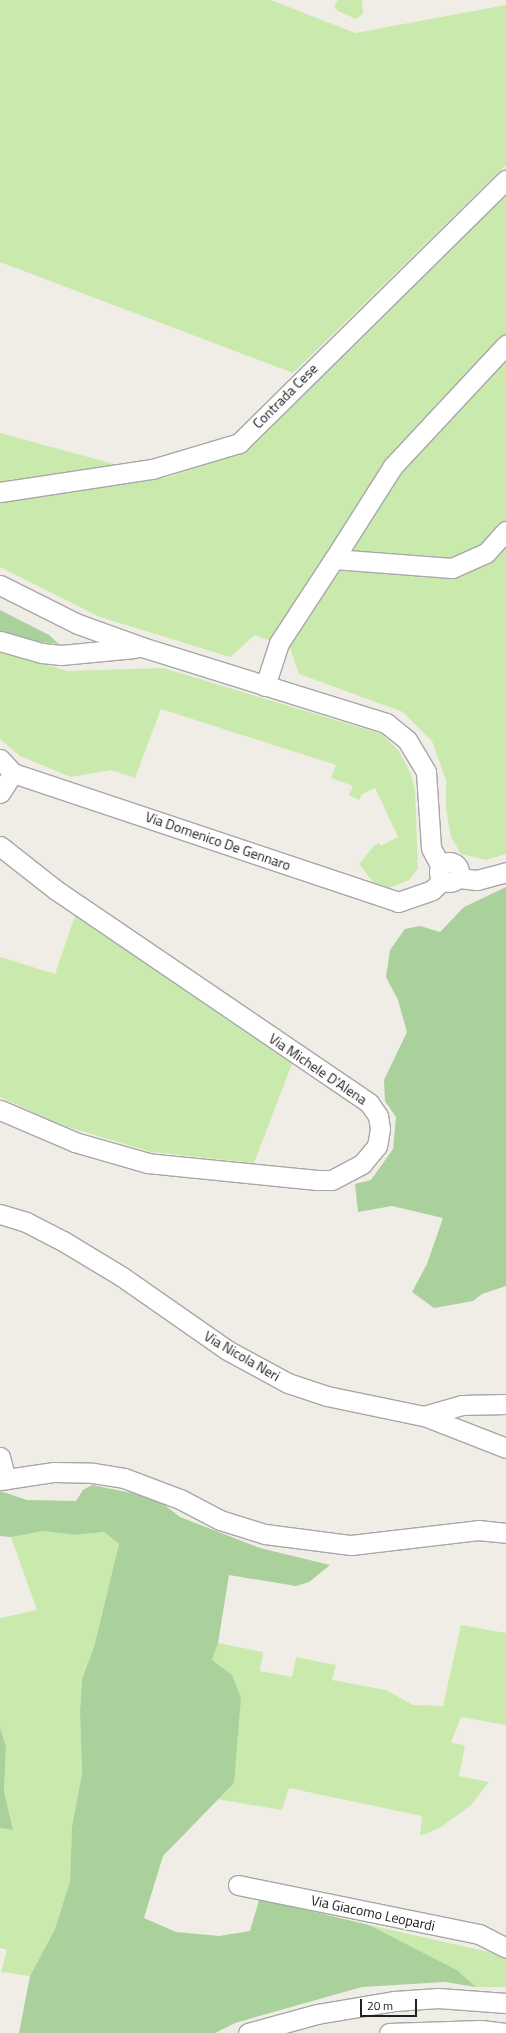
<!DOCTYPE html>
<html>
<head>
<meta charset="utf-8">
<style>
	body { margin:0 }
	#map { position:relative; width:506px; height:2033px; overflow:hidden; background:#f0ede6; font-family:"Titillium Web",sans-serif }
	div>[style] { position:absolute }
	.grass>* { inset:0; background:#caeaad }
	.forest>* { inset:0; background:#aad09b }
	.roads { filter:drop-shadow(1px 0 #a7a7a7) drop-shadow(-1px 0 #a7a7a7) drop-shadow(0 1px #a7a7a7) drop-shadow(0 -1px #a7a7a7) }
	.minor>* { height:19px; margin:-9.5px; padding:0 9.5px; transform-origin:9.5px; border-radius:9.5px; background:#fff }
	.minor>.ring { margin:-9.5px; padding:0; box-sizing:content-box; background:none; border:19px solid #fff; border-radius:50% }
	span { translate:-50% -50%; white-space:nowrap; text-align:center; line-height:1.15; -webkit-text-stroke:3px #fff; paint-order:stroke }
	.street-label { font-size:14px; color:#202020 }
	.scale { position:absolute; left:360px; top:1999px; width:57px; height:18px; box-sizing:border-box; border:2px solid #202020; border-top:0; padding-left:5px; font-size:12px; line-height:14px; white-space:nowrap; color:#202020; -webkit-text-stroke:3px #fff; paint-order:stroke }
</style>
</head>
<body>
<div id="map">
	<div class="grass">
		<i style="clip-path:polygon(0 0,271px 0,355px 33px,506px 5px,506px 165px,293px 373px,0 262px)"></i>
		<i style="clip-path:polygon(338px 0,362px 0,363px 14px,356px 19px,338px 11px,334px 6px)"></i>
		<i style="clip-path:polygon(506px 187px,506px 854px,486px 860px,461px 854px,451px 837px,446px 809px,446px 780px,432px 741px,403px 712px,299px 674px,290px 648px,255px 635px,230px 657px,100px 617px,0 567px,0 433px,165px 478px,249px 450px)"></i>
		<i style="clip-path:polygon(0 651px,67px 671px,163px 668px,382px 734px,399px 751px,411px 774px,415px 790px,418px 869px,409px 880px,389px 888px,375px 884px,359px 864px,374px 846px,379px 843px,381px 846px,398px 837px,375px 788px,362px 794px,359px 800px,349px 795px,353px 786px,331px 778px,336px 765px,161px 709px,135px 778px,111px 770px,71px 777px,20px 756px,0 739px)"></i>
		<i style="clip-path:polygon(75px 916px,292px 1064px,254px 1163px,151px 1152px,61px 1125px,0 1097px,0 957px,55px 974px)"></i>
		<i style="clip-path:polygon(43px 1531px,75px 1535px,104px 1532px,119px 1544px,94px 1647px,82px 1679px,80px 1712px,82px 1773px,72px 1827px,70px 1881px,55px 1929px,30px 1976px,1px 1972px,7px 1950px,0 1948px,0 1828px,13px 1830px,4px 1791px,6px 1747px,0 1727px,0 1618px,37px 1610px,11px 1537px)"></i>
		<i style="clip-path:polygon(461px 1625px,506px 1633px,506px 1725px,461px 1717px,451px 1742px,465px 1746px,459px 1776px,489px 1782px,471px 1805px,440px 1828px,420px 1836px,422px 1816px,289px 1788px,282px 1810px,216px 1799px,234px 1783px,212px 1660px,218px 1643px,263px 1652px,260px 1671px,292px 1677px,296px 1657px,336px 1665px,332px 1680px,386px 1690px,413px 1705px,443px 1706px)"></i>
		<i style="clip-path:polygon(369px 1925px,498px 1954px,506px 1958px,506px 1987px,476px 1987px,457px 1970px)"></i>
	</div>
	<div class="forest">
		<i style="clip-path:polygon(0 610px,49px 635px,59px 644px,26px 640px,0 631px)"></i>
		<i style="clip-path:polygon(506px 887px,506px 1286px,482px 1294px,473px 1301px,434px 1308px,412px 1292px,427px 1264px,443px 1218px,392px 1206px,358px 1212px,355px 1184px,371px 1180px,393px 1149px,396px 1117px,385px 1101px,384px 1080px,407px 1032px,398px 1000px,386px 977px,390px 950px,405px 929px,420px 926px,440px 932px,464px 907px)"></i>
		<i style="clip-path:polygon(92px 1485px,141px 1495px,162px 1503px,180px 1517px,260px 1548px,330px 1565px,309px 1582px,296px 1586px,229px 1575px,218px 1643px,212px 1660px,232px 1675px,241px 1698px,234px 1783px,163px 1856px,144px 1918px,176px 1932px,219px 1936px,250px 1931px,260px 1897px,293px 1902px,302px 1909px,369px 1925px,457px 1970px,476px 1987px,445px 1982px,362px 1987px,235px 2023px,215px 2033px,19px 2033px,30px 1976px,55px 1929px,70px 1881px,72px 1827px,82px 1773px,80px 1712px,82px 1679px,94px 1647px,119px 1544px,104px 1532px,75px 1535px,43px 1531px,11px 1537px,0 1536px,0 1491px,27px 1500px,76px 1501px,83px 1490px)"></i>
		<i style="clip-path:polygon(0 1727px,6px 1747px,4px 1791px,13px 1830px,0 1828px)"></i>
	</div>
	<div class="roads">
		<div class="minor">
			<i style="left:0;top:492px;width:154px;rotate:-8.6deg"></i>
			<i style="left:152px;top:469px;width:91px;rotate:-16.6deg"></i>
			<i style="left:239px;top:443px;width:375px;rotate:-44.6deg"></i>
			<i style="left:334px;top:559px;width:110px;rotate:-57.6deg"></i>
			<i style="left:393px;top:466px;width:166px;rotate:-47deg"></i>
			<i style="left:0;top:585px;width:87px;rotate:26.6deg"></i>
			<i style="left:78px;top:624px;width:68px;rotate:19.8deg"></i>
			<i style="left:142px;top:647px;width:256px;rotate:17.3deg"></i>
			<i style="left:386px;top:723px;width:27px;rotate:39deg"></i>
			<i style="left:407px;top:740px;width:37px;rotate:59deg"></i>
			<i style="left:426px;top:772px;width:76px;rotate:86.2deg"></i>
			<i style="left:431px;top:848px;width:19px;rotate:62deg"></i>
			<i style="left:0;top:641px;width:44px;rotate:15.9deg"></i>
			<i style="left:42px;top:653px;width:19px;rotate:6deg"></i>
			<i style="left:61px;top:655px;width:74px;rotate:-5.4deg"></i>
			<i style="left:265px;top:686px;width:45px;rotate:-72deg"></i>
			<i style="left:279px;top:643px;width:100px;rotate:-56.8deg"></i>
			<i style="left:334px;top:559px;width:118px;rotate:4.4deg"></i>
			<i style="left:452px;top:568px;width:37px;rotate:-24deg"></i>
			<i style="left:486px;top:553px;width:30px;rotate:-48deg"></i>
			<i style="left:0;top:759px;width:19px;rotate:47deg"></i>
			<i style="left:0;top:793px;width:24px;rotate:-57deg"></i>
			<i style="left:13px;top:773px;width:406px;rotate:18.5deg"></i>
			<i style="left:398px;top:902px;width:36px;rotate:-19deg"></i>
			<i style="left:432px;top:890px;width:13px;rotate:-42deg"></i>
			<i style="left:0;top:846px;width:71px;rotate:38.2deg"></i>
			<i style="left:56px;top:890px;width:379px;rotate:34.2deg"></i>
			<i style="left:369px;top:1103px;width:16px;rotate:55deg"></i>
			<i style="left:378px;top:1116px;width:13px;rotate:81deg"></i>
			<i style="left:380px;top:1129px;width:17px;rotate:100deg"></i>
			<i style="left:377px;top:1146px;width:23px;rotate:130deg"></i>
			<i style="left:362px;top:1164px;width:34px;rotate:152deg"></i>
			<i style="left:332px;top:1180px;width:15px;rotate:180deg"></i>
			<i style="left:317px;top:1180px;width:170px;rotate:-174.3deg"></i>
			<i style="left:148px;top:1163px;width:76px;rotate:-164deg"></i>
			<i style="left:75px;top:1142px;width:82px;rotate:-156.9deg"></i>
			<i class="ring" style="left:439px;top:862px;width:1px;height:1px"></i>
			<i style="left:458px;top:878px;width:19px;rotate:6deg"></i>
			<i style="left:477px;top:880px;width:30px;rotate:-15deg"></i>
			<i style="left:0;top:1214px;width:27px;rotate:17deg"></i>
			<i style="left:26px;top:1222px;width:42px;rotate:27.2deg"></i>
			<i style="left:63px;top:1241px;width:68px;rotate:31.1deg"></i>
			<i style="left:121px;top:1276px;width:129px;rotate:34.9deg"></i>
			<i style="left:227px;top:1350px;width:69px;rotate:28.4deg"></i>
			<i style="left:288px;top:1383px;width:41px;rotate:18.4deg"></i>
			<i style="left:327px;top:1396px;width:99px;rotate:11.7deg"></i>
			<i style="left:424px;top:1416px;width:88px;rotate:21.3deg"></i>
			<i style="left:424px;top:1416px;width:40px;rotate:-16deg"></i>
			<i style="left:462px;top:1405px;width:44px;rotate:-1.3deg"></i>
			<i style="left:0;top:1457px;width:23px;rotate:75deg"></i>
			<i style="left:0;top:1480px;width:55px;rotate:-8.4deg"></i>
			<i style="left:54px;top:1472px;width:39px;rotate:1deg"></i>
			<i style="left:93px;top:1473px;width:31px;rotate:9deg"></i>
			<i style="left:124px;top:1478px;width:60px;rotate:20.6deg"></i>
			<i style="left:180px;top:1499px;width:45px;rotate:27.7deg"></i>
			<i style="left:220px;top:1520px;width:47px;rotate:17.3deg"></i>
			<i style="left:265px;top:1534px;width:87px;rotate:7.3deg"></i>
			<i style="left:351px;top:1545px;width:128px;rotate:-6.7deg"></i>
			<i style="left:478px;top:1530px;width:28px;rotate:6deg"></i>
			<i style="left:238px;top:1885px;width:246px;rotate:11.5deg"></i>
			<i style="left:479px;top:1934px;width:30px;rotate:27deg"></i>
			<i style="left:248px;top:2033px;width:72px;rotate:-15.4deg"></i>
			<i style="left:317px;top:2014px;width:79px;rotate:-9.5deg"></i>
			<i style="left:395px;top:2001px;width:43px;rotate:-4deg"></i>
			<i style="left:438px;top:1998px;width:68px;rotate:4.2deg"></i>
			<i style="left:389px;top:2033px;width:92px;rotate:-1.9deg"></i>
			<i style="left:481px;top:2030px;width:24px;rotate:7deg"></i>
		</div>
	</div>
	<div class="street-label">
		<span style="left:285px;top:396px;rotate:-45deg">Contrada Cese</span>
		<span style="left:218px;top:841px;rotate:19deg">Via Domenico De Gennaro</span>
		<span style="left:318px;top:1069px;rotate:34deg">Via Michele D'Alena</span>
		<span style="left:242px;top:1356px;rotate:30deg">Via Nicola Neri</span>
		<span style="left:373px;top:1913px;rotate:12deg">Via Giacomo Leopardi</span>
	</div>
	<div class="scale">20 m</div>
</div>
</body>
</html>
